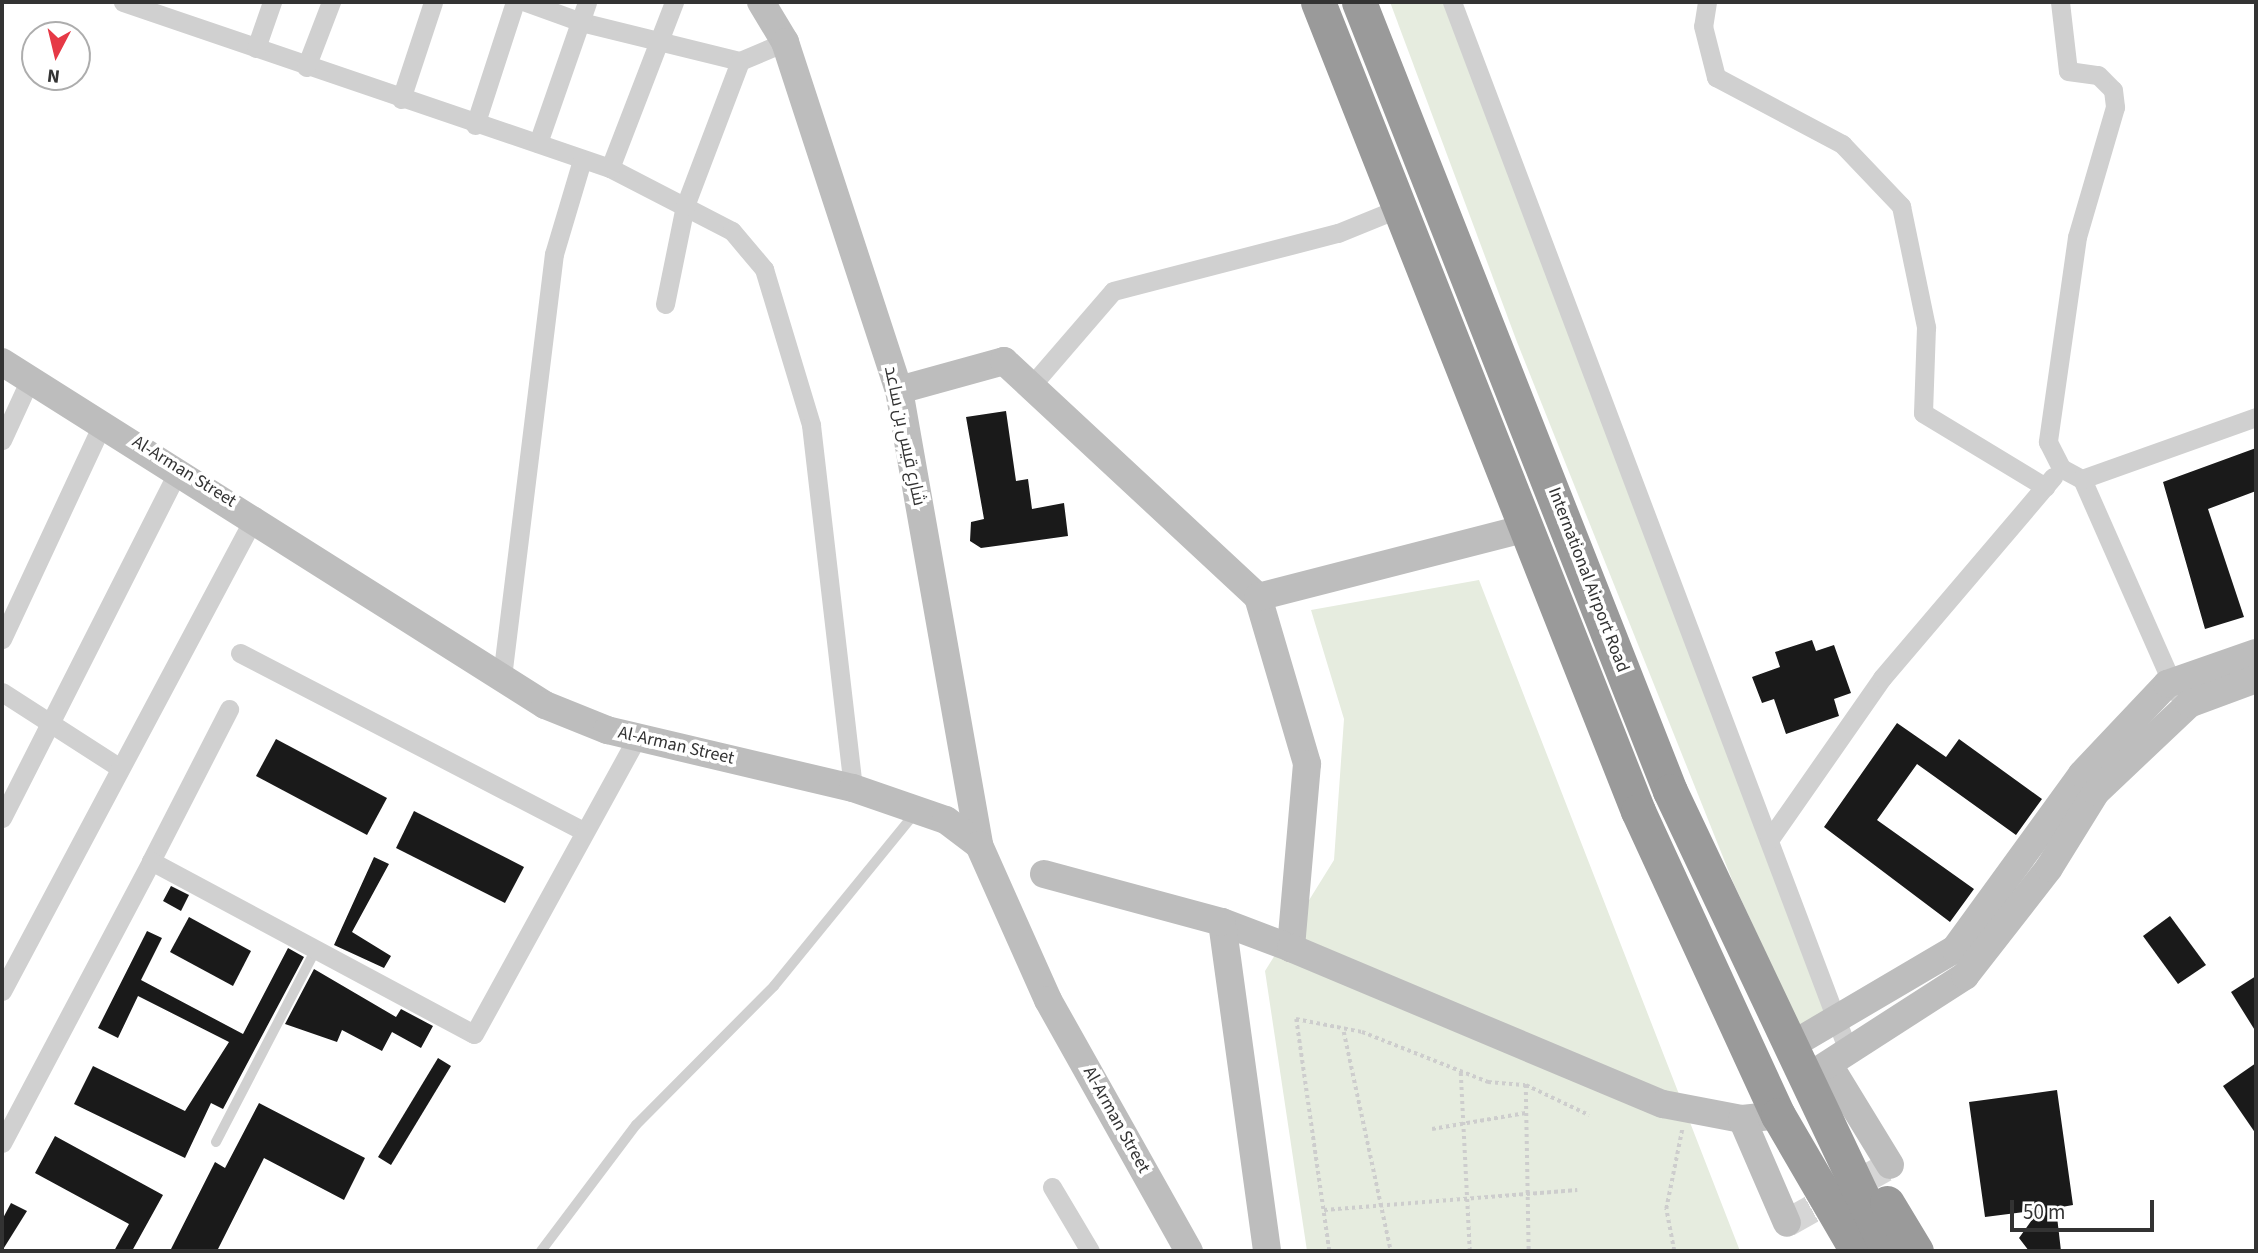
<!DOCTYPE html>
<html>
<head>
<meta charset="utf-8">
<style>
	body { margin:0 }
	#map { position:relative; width:2258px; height:1253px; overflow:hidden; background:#fff; font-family:"Source Sans 3",Cairo,sans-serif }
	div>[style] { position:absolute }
	.green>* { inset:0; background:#e6ecdf }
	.building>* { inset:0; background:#1a1a1a }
	.secondary-tunnel>* { height:28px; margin-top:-14px; transform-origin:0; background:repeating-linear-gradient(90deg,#d6d6d6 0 28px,transparent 0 42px) }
	.path>* { height:3.5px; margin-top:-1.75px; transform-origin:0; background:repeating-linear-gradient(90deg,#cdcdcd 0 3.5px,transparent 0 7px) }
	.service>* { height:10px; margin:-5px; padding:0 5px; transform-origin:5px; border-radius:5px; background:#d0d0d0 }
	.minor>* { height:19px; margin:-9.5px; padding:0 9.5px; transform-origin:9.5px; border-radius:9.5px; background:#d0d0d0 }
	.secondary>* { height:28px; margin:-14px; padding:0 14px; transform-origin:14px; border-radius:14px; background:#bdbdbd }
	.motorway>* { height:35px; margin:-17.5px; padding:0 17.5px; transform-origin:17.5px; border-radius:17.5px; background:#9a9a9a }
	span { translate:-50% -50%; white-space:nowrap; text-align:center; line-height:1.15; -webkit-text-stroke:7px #fff; paint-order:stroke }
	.street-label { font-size:18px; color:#333 }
	.frame { position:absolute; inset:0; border:4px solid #333; pointer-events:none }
	.north { position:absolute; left:21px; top:21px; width:70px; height:70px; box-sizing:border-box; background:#fff; border:2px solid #adadad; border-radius:50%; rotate:187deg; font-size:19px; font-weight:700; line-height:28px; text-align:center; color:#333 }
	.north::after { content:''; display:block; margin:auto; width:24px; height:32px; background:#e63946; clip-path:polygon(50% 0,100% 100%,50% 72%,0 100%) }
	.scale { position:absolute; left:2010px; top:1200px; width:144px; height:32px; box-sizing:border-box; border:4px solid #333; border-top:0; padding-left:9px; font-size:21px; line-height:24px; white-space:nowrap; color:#333; -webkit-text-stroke:5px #fff; paint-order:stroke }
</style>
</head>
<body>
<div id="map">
	<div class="green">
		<i style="clip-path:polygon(1390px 2px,1452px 2px,1835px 1018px,1804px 1036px,1733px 882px,1517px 342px)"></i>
		<i style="clip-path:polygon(1479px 580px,1740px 1251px,1307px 1251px,1265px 971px,1334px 860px,1344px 719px,1311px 610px)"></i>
	</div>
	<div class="building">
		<i style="clip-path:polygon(1006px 411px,1016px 481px,1028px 479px,1032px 509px,1064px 503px,1068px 536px,981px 548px,970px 541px,971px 522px,984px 519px,966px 417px)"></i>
		<i style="clip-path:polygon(2256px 448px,2256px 491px,2208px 509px,2244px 617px,2205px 629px,2163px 482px)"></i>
		<i style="clip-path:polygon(1812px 640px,1816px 651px,1834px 645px,1851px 693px,1834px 699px,1839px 716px,1786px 734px,1774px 699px,1762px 703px,1752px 677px,1780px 667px,1775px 652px)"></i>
		<i style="clip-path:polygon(1897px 723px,1946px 757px,1959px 739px,2042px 799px,2016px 835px,1917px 764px,1877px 820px,1974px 889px,1950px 922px,1824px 827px)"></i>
		<i style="clip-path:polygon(276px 739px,387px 798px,367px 835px,256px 776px)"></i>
		<i style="clip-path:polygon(414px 811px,524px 867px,505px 903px,396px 848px)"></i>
		<i style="clip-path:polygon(374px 857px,389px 864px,352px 932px,391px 956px,384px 968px,334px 945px)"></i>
		<i style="clip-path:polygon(171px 886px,189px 895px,181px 911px,163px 901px)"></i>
		<i style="clip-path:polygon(2170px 916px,2206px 965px,2178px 984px,2143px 936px)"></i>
		<i style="clip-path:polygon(189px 917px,251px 951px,233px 986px,170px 952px)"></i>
		<i style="clip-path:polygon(147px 931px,162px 938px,141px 980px,243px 1034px,288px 948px,304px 957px,223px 1109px,211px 1103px,185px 1158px,74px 1104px,93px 1066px,185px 1111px,229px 1042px,138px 996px,118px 1038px,98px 1028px)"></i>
		<i style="clip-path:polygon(314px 969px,396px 1017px,401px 1009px,433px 1026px,421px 1048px,392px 1032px,382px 1051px,342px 1030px,337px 1042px,285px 1024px)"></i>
		<i style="clip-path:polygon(2256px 976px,2256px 1032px,2231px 992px)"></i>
		<i style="clip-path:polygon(438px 1058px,451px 1066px,391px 1165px,378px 1157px)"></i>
		<i style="clip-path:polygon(2256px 1063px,2256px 1134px,2223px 1086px)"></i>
		<i style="clip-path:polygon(2057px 1090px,2073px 1205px,2056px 1208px,2061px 1251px,2029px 1251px,2019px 1238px,2039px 1210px,1985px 1217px,1969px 1102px)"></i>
		<i style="clip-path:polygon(259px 1103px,365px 1158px,344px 1200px,264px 1158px,217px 1251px,170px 1251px,215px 1162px,225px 1168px)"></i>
		<i style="clip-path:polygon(55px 1136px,163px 1195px,132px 1251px,114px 1251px,129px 1224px,35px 1173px)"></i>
		<i style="clip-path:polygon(11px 1203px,27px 1211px,2px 1251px,2px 1220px)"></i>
	</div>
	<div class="secondary-tunnel">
		<i style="left:1787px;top:1223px;width:118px;rotate:-29.4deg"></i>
	</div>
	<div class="path">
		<i style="left:1344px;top:1032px;width:224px;rotate:77.9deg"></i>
		<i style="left:1461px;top:1073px;width:178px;rotate:87.1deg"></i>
		<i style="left:1526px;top:1085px;width:166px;rotate:89deg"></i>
		<i style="left:1432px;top:1129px;width:95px;rotate:-9.7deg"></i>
		<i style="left:1324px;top:1210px;width:254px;rotate:-4.5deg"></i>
		<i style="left:1329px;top:1251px;width:234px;rotate:-98.1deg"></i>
		<i style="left:1296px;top:1019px;width:67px;rotate:11.1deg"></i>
		<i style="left:1362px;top:1032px;width:136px;rotate:21.6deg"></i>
		<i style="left:1488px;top:1082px;width:38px;rotate:5deg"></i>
		<i style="left:1526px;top:1085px;width:70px;rotate:25.5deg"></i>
		<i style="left:1674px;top:1251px;width:43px;rotate:-100.8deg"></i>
		<i style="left:1666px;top:1209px;width:81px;rotate:-78.6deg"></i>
	</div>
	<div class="service">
		<i style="left:216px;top:1142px;width:217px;rotate:-62.6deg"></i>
		<i style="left:541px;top:1251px;width:158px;rotate:-53deg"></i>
		<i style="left:636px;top:1125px;width:196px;rotate:-45.2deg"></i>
		<i style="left:774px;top:986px;width:225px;rotate:-50.8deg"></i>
	</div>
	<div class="minor">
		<i style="left:123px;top:2px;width:515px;rotate:18.82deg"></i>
		<i style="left:610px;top:168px;width:137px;rotate:27.3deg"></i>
		<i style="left:732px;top:231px;width:50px;rotate:49.9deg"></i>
		<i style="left:764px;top:269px;width:163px;rotate:73.2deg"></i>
		<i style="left:811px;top:425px;width:365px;rotate:83.4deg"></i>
		<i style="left:526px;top:2px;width:59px;rotate:20deg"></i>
		<i style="left:581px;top:22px;width:164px;rotate:13.8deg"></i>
		<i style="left:740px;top:61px;width:49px;rotate:-22.9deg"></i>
		<i style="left:1452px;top:2px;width:1123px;rotate:69.31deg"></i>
		<i style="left:1707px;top:2px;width:24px;rotate:99deg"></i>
		<i style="left:1703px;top:26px;width:53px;rotate:75.7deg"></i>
		<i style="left:1716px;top:77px;width:143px;rotate:28deg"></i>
		<i style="left:1842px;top:144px;width:86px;rotate:46.4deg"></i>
		<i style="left:1901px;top:206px;width:124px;rotate:78.3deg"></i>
		<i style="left:1926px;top:327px;width:86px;rotate:92deg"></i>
		<i style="left:1923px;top:413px;width:143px;rotate:31.2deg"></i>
		<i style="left:2060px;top:2px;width:69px;rotate:83.4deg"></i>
		<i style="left:2068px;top:71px;width:30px;rotate:8deg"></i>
		<i style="left:2098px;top:75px;width:21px;rotate:45deg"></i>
		<i style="left:2113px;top:90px;width:17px;rotate:83deg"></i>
		<i style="left:2115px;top:107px;width:135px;rotate:106.3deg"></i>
		<i style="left:2077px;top:237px;width:207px;rotate:98.1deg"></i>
		<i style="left:2048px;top:442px;width:29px;rotate:63deg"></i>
		<i style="left:2061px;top:468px;width:24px;rotate:28deg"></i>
		<i style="left:2082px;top:479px;width:233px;rotate:66.2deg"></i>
		<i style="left:256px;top:48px;width:49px;rotate:-70.8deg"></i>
		<i style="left:306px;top:67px;width:70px;rotate:-69deg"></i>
		<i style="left:401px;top:99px;width:102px;rotate:-71.7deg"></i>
		<i style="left:475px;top:125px;width:129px;rotate:-72deg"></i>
		<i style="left:538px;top:143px;width:149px;rotate:-70.8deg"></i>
		<i style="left:610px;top:168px;width:178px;rotate:-68.9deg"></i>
		<i style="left:665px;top:304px;width:100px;rotate:-78.5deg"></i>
		<i style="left:685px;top:206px;width:155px;rotate:-69.2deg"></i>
		<i style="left:1031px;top:386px;width:125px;rotate:-49.2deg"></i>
		<i style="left:1113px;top:291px;width:232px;rotate:-14.5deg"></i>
		<i style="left:1338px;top:233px;width:71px;rotate:-22.2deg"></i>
		<i style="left:2px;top:440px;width:67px;rotate:-65.3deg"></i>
		<i style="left:2082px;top:479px;width:185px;rotate:-19.6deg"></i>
		<i style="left:2px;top:639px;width:239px;rotate:-65deg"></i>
		<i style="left:240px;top:653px;width:386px;rotate:27.4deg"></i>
		<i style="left:502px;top:677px;width:426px;rotate:-83deg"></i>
		<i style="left:554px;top:254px;width:98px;rotate:-73.4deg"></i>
		<i style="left:2px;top:692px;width:140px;rotate:32.8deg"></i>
		<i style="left:2px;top:818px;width:391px;rotate:-63.1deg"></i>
		<i style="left:1769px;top:840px;width:198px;rotate:-55.1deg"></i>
		<i style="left:1882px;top:678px;width:264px;rotate:-49.6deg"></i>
		<i style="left:151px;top:861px;width:171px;rotate:-62.8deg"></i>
		<i style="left:2px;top:991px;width:538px;rotate:-61.96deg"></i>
		<i style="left:2px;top:1143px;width:319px;rotate:-62.1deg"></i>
		<i style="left:151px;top:861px;width:366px;rotate:28.2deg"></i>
		<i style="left:474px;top:1034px;width:339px;rotate:-61.2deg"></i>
		<i style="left:1052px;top:1187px;width:74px;rotate:59.3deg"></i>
	</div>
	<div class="secondary">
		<i style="left:761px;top:2px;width:47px;rotate:59deg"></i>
		<i style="left:785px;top:42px;width:366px;rotate:71.9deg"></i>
		<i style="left:899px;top:390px;width:462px;rotate:80deg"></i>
		<i style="left:2px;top:362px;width:642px;rotate:32.28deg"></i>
		<i style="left:545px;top:705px;width:67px;rotate:22deg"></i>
		<i style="left:607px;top:730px;width:253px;rotate:13.3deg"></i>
		<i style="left:853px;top:788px;width:98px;rotate:19deg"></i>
		<i style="left:946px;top:820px;width:41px;rotate:37.1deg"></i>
		<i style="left:979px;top:845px;width:170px;rotate:66deg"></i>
		<i style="left:1048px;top:1000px;width:288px;rotate:60.7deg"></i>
		<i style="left:899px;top:390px;width:109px;rotate:-15.4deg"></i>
		<i style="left:1004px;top:361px;width:347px;rotate:42.9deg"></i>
		<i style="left:1258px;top:597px;width:174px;rotate:73.6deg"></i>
		<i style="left:1307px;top:764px;width:185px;rotate:95deg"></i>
		<i style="left:1291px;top:948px;width:74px;rotate:-159.4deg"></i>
		<i style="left:1222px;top:922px;width:332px;rotate:82.2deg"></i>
		<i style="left:1258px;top:597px;width:278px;rotate:-14.4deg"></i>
		<i style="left:1044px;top:874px;width:184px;rotate:15.1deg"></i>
		<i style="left:1291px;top:948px;width:403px;rotate:22.8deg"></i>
		<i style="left:1663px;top:1104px;width:80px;rotate:10.8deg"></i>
		<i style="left:1742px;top:1119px;width:36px;rotate:-6deg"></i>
		<i style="left:1792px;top:1045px;width:189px;rotate:-30.5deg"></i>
		<i style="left:1955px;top:949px;width:216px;rotate:-54deg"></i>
		<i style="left:2082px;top:774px;width:124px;rotate:-46.6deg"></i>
		<i style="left:2167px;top:684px;width:94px;rotate:-19.2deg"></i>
		<i style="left:1829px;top:1065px;width:117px;rotate:58.6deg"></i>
		<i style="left:1808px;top:1077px;width:187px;rotate:-32.8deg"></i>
		<i style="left:1965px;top:976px;width:137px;rotate:-52.1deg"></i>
		<i style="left:2049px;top:868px;width:89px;rotate:-58.3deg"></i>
		<i style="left:2096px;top:792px;width:128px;rotate:-43.4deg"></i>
		<i style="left:2189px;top:704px;width:72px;rotate:-20.5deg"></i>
		<i style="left:1742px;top:1119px;width:113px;rotate:66.6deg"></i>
	</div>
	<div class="motorway">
		<i style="left:1318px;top:2px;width:870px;rotate:68.42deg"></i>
		<i style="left:1638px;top:811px;width:335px;rotate:65.3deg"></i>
		<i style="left:1778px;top:1115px;width:157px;rotate:59.8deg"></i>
		<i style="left:1359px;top:2px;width:848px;rotate:68.49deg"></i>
		<i style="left:1670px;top:791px;width:509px;rotate:64.64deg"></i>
		<i style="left:1887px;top:1203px;width:56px;rotate:58.9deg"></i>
	</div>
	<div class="street-label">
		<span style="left:904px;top:436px;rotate:78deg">شارع قيس بن ساعد</span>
		<span style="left:184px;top:472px;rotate:32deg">Al-Arman Street</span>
		<span style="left:1588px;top:580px;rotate:69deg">International Airport Road</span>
		<span style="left:676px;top:746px;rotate:13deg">Al-Arman Street</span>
		<span style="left:1116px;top:1120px;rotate:61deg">Al-Arman Street</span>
	</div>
	<div class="frame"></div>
	<div class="north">N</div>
	<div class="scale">50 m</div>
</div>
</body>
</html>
